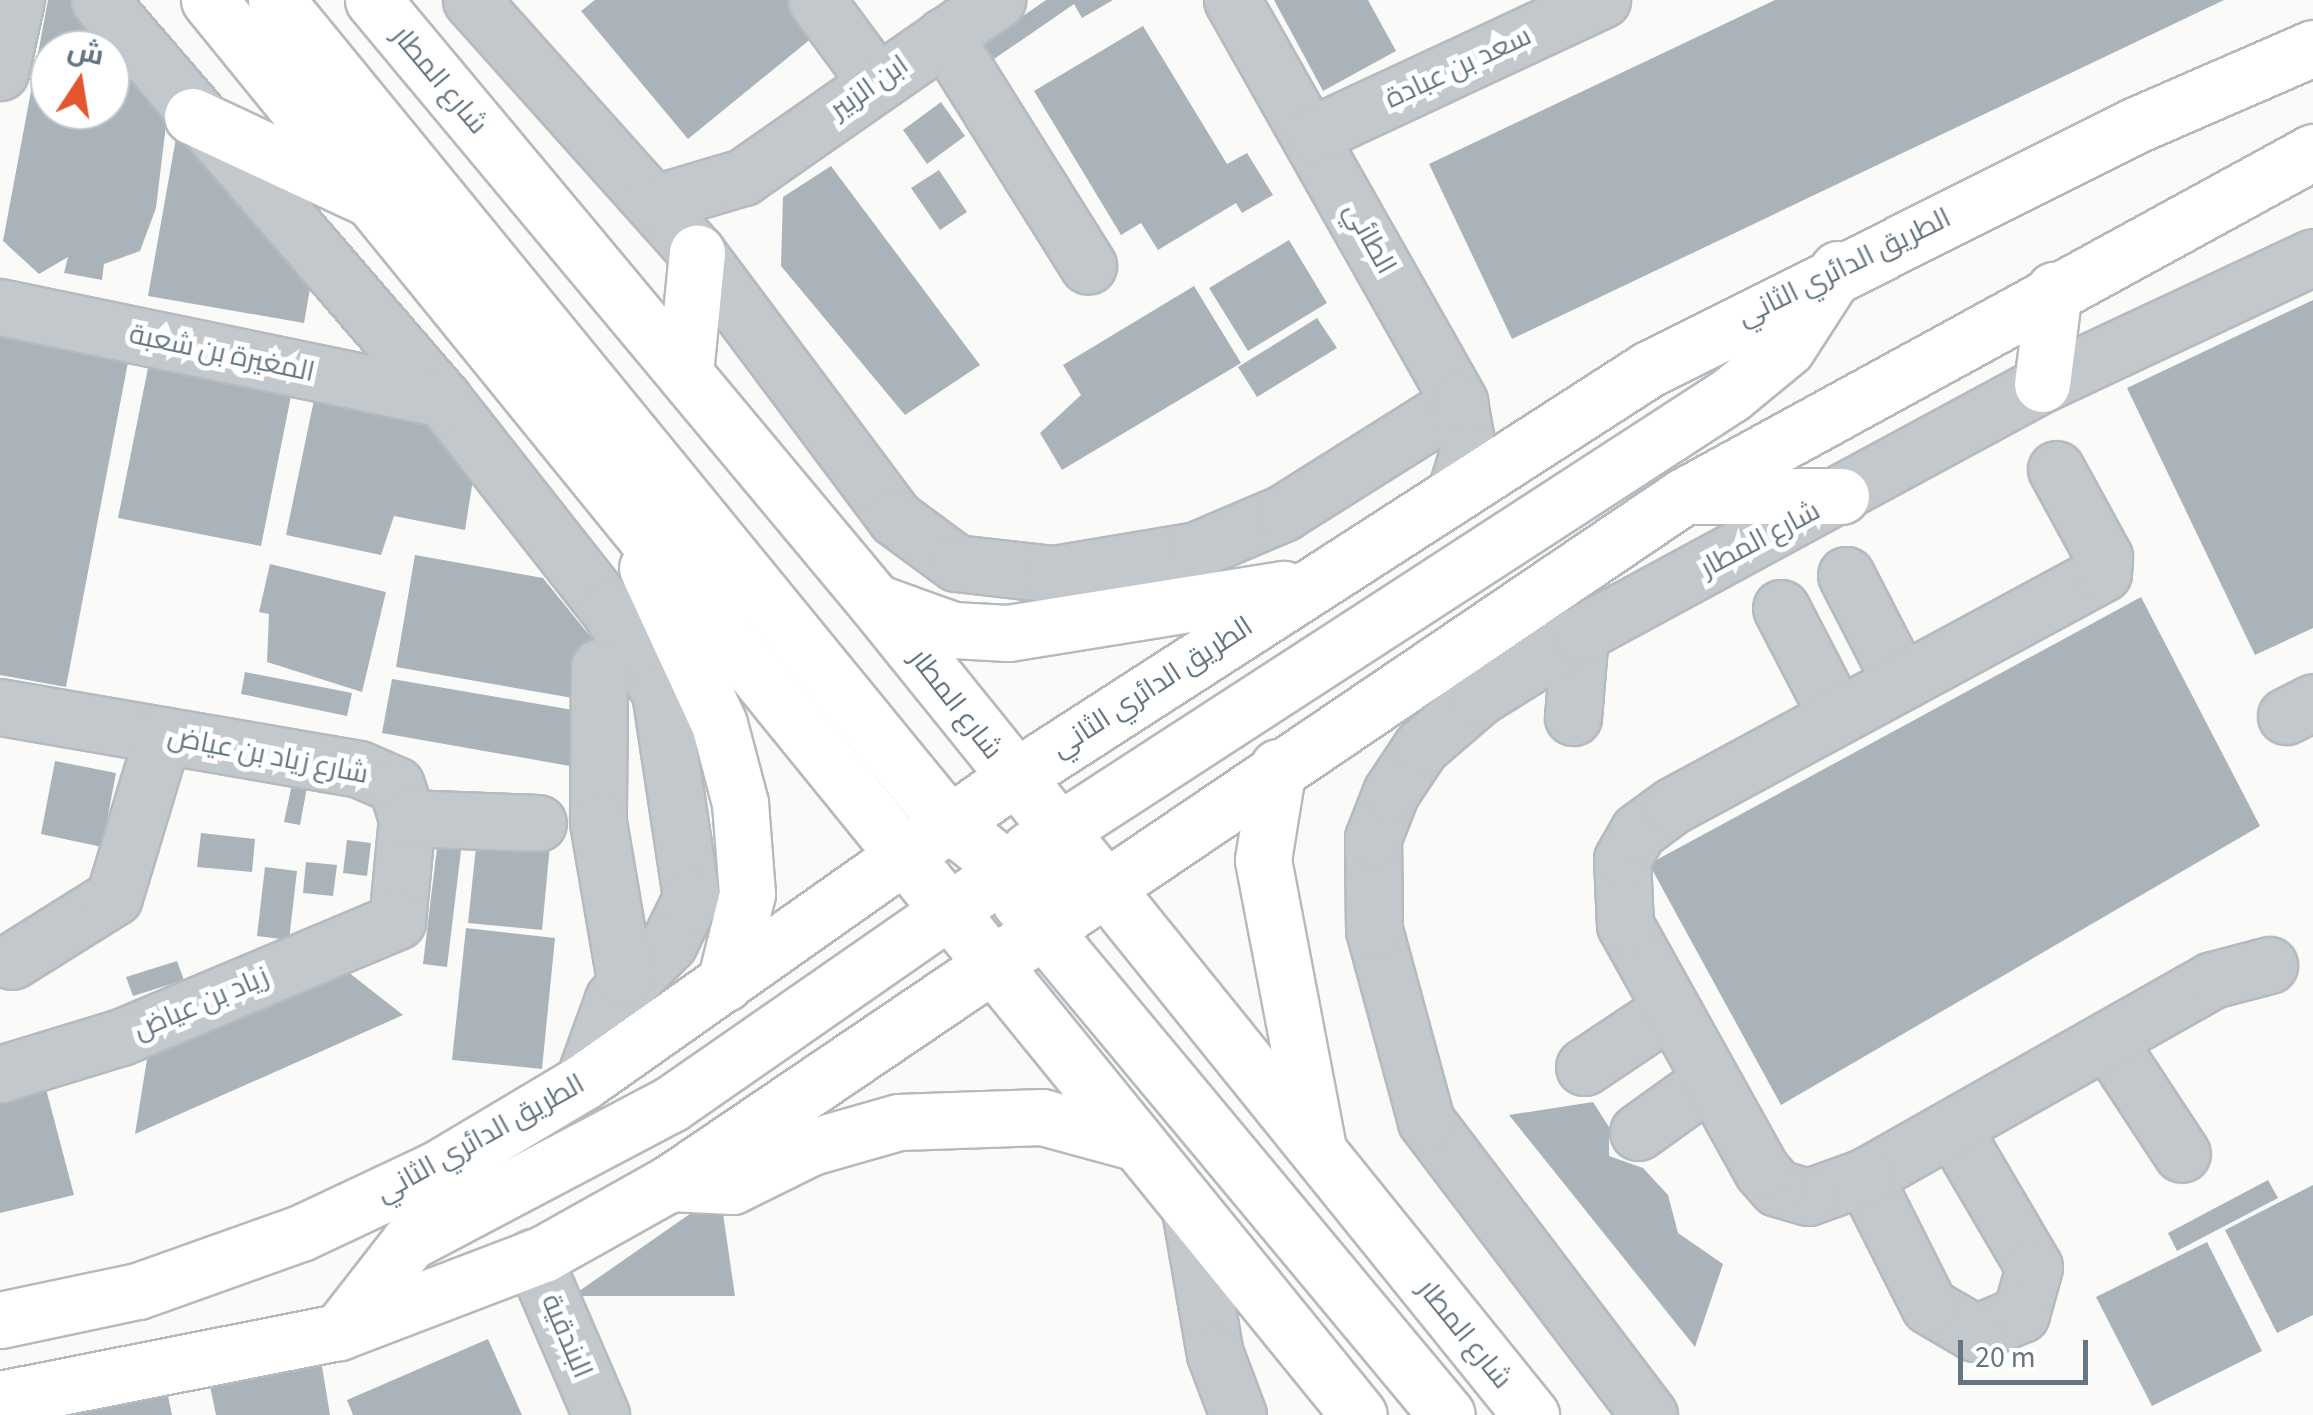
<!DOCTYPE html>
<html>
<head>
<meta charset="utf-8">
<style>
	body { margin:0 }
	#map { position:relative; width:2313px; height:1415px; overflow:hidden; background:#fafaf8; font-family:"Source Sans 3",Cairo,sans-serif }
	div>[style] { position:absolute }
	.building>* { inset:0; background:#aab3b9 }
	.roads { filter:drop-shadow(2px 0 #b5babe) drop-shadow(-2px 0 #b5babe) drop-shadow(0 2px #b5babe) drop-shadow(0 -2px #b5babe) }
	.minor>* { height:55px; margin:-27.5px; padding:0 27.5px; transform-origin:27.5px; border-radius:27.5px; background:#c3c8cc }
	.major>* { height:55px; margin:-27.5px; padding:0 27.5px; transform-origin:27.5px; border-radius:27.5px; background:#fff }
	span { translate:-50% -50%; white-space:nowrap; text-align:center; line-height:1.15; -webkit-text-stroke:10px #fff; paint-order:stroke }
	.street-label { font-size:28px; color:#657683 }
	.north { position:absolute; left:30px; top:30px; width:100px; height:100px; box-sizing:border-box; background:#fff; border:2px solid #c1c8cd; border-radius:50%; rotate:12deg; font-size:28px; font-weight:700; line-height:40px; text-align:center; color:#657683 }
	.north::after { content:''; display:block; margin:auto; width:35px; height:45px; background:#e4572e; clip-path:polygon(50% 0,100% 100%,50% 72%,0 100%) }
	.scale { position:absolute; left:1958px; top:1340px; width:130px; height:45px; box-sizing:border-box; border:5px solid #657683; border-top:0; padding-left:12px; font-size:30px; line-height:35px; white-space:nowrap; color:#657683; -webkit-text-stroke:8px #fff; paint-order:stroke }
</style>
</head>
<body>
<div id="map">
	<div class="building">
		<i style="clip-path:polygon(evenodd,48px 0,88px 0,168px 108px,156px 208px,140px 251px,104px 264px,102px 280px,64px 273px,68px 257px,39px 274px,3px 241px,48px 0,50px 50px,110px 50px,110px 110px,50px 110px,50px 50px)"></i>
		<i style="clip-path:polygon(595px 0,790px 0,818px 33px,688px 139px,581px 11px)"></i>
		<i style="clip-path:polygon(1046px 0,1113px 0,1082px 18px,1074px 4px,994px 59px,984px 43px)"></i>
		<i style="clip-path:polygon(1274px 0,1368px 0,1396px 51px,1323px 91px)"></i>
		<i style="clip-path:polygon(1775px 0,2224px 0,1512px 339px,1429px 164px)"></i>
		<i style="clip-path:polygon(1143px 26px,1227px 164px,1247px 153px,1273px 195px,1242px 213px,1236px 203px,1158px 250px,1141px 223px,1121px 235px,1034px 91px)"></i>
		<i style="clip-path:polygon(941px 102px,965px 136px,927px 164px,903px 130px)"></i>
		<i style="clip-path:polygon(191px 127px,311px 283px,304px 323px,148px 296px,176px 138px)"></i>
		<i style="clip-path:polygon(831px 166px,980px 365px,905px 415px,781px 266px,783px 197px)"></i>
		<i style="clip-path:polygon(939px 170px,967px 212px,940px 230px,911px 188px)"></i>
		<i style="clip-path:polygon(1289px 240px,1327px 303px,1248px 351px,1209px 288px)"></i>
		<i style="clip-path:polygon(1194px 286px,1241px 363px,1062px 470px,1040px 433px,1081px 395px,1063px 365px)"></i>
		<i style="clip-path:polygon(2313px 300px,2313px 628px,2255px 655px,2127px 388px)"></i>
		<i style="clip-path:polygon(1317px 318px,1337px 348px,1257px 397px,1238px 367px)"></i>
		<i style="clip-path:polygon(0 332px,129px 357px,66px 687px,0 675px)"></i>
		<i style="clip-path:polygon(151px 353px,294px 381px,261px 546px,118px 518px)"></i>
		<i style="clip-path:polygon(315px 395px,423px 417px,477px 454px,465px 530px,394px 516px,381px 555px,286px 535px)"></i>
		<i style="clip-path:polygon(415px 555px,543px 578px,594px 641px,584px 700px,396px 667px)"></i>
		<i style="clip-path:polygon(270px 564px,386px 592px,362px 692px,267px 662px,269px 614px,259px 612px)"></i>
		<i style="clip-path:polygon(2141px 597px,2260px 826px,1781px 1105px,1649px 864px)"></i>
		<i style="clip-path:polygon(245px 672px,352px 693px,347px 716px,241px 694px)"></i>
		<i style="clip-path:polygon(392px 679px,579px 711px,570px 766px,382px 733px)"></i>
		<i style="clip-path:polygon(55px 761px,116px 773px,102px 847px,41px 834px)"></i>
		<i style="clip-path:polygon(292px 784px,307px 787px,300px 825px,284px 822px)"></i>
		<i style="clip-path:polygon(478px 828px,551px 834px,542px 930px,468px 923px)"></i>
		<i style="clip-path:polygon(439px 831px,463px 834px,447px 967px,423px 964px)"></i>
		<i style="clip-path:polygon(201px 833px,255px 839px,252px 872px,197px 867px)"></i>
		<i style="clip-path:polygon(347px 840px,371px 843px,367px 876px,343px 873px)"></i>
		<i style="clip-path:polygon(306px 862px,337px 865px,333px 896px,303px 893px)"></i>
		<i style="clip-path:polygon(265px 867px,297px 871px,289px 940px,257px 936px)"></i>
		<i style="clip-path:polygon(466px 928px,555px 938px,542px 1069px,452px 1060px)"></i>
		<i style="clip-path:polygon(177px 961px,184px 980px,133px 996px,126px 977px)"></i>
		<i style="clip-path:polygon(334px 961px,403px 1015px,135px 1134px,151px 1034px)"></i>
		<i style="clip-path:polygon(41px 1070px,74px 1195px,0 1213px,0 1080px)"></i>
		<i style="clip-path:polygon(1593px 1102px,1609px 1127px,1609px 1156px,1643px 1168px,1668px 1195px,1678px 1233px,1723px 1264px,1695px 1347px,1509px 1115px)"></i>
		<i style="clip-path:polygon(2268px 1180px,2278px 1198px,2177px 1251px,2168px 1233px)"></i>
		<i style="clip-path:polygon(2313px 1185px,2313px 1315px,2277px 1333px,2225px 1230px)"></i>
		<i style="clip-path:polygon(720px 1193px,735px 1296px,572px 1296px)"></i>
		<i style="clip-path:polygon(2207px 1242px,2262px 1351px,2152px 1406px,2096px 1297px)"></i>
		<i style="clip-path:polygon(488px 1339px,522px 1415px,353px 1415px,347px 1400px)"></i>
		<i style="clip-path:polygon(319px 1348px,330px 1415px,216px 1415px,207px 1371px)"></i>
		<i style="clip-path:polygon(163px 1372px,172px 1415px,56px 1415px)"></i>
	</div>
	<div class="roads">
		<div class="minor">
			<i style="left:99px;top:0;width:527px;rotate:49.23deg"></i>
			<i style="left:443px;top:399px;width:268px;rotate:51.8deg"></i>
			<i style="left:609px;top:610px;width:97px;rotate:58.1deg"></i>
			<i style="left:660px;top:692px;width:208px;rotate:81.4deg"></i>
			<i style="left:691px;top:898px;width:50px;rotate:116.1deg"></i>
			<i style="left:669px;top:943px;width:79px;rotate:135deg"></i>
			<i style="left:613px;top:999px;width:88px;rotate:109.9deg"></i>
			<i style="left:471px;top:0;width:339px;rotate:48.2deg"></i>
			<i style="left:697px;top:253px;width:331px;rotate:53.2deg"></i>
			<i style="left:895px;top:518px;width:76px;rotate:36.4deg"></i>
			<i style="left:956px;top:563px;width:98px;rotate:6.5deg"></i>
			<i style="left:1053px;top:574px;width:145px;rotate:-9.5deg"></i>
			<i style="left:1196px;top:550px;width:95px;rotate:-23deg"></i>
			<i style="left:1283px;top:513px;width:208px;rotate:-32.2deg"></i>
			<i style="left:816px;top:0;width:101px;rotate:53.5deg"></i>
			<i style="left:1232px;top:0;width:462px;rotate:60.5deg"></i>
			<i style="left:1459px;top:402px;width:51px;rotate:79.8deg"></i>
			<i style="left:1468px;top:452px;width:37px;rotate:107deg"></i>
			<i style="left:944px;top:36px;width:271px;rotate:57.9deg"></i>
			<i style="left:0;top:72px;width:74px;rotate:-77.5deg"></i>
			<i style="left:1314px;top:134px;width:318px;rotate:-25deg"></i>
			<i style="left:655px;top:203px;width:92px;rotate:-16.5deg"></i>
			<i style="left:743px;top:177px;width:310px;rotate:-34.9deg"></i>
			<i style="left:0;top:307px;width:452px;rotate:11.7deg"></i>
			<i style="left:1846px;top:575px;width:116px;rotate:62.8deg"></i>
			<i style="left:1781px;top:608px;width:119px;rotate:62.6deg"></i>
			<i style="left:599px;top:667px;width:155px;rotate:90.4deg"></i>
			<i style="left:598px;top:822px;width:160px;rotate:80.3deg"></i>
			<i style="left:0;top:707px;width:364px;rotate:9.8deg"></i>
			<i style="left:359px;top:769px;width:40px;rotate:23.4deg"></i>
			<i style="left:396px;top:785px;width:35px;rotate:72deg"></i>
			<i style="left:407px;top:818px;width:103px;rotate:95.5deg"></i>
			<i style="left:397px;top:921px;width:299px;rotate:157.2deg"></i>
			<i style="left:121px;top:1037px;width:127px;rotate:163deg"></i>
			<i style="left:2286px;top:716px;width:30px;rotate:-27deg"></i>
			<i style="left:1573px;top:717px;width:83px;rotate:-85.2deg"></i>
			<i style="left:407px;top:818px;width:131px;rotate:2.2deg"></i>
			<i style="left:12px;top:961px;width:120px;rotate:-32.1deg"></i>
			<i style="left:114px;top:897px;width:169px;rotate:-73.2deg"></i>
			<i style="left:2107px;top:1040px;width:136px;rotate:56.7deg"></i>
			<i style="left:1584px;top:1067px;width:101px;rotate:-33.7deg"></i>
			<i style="left:1953px;top:1129px;width:160px;rotate:59.6deg"></i>
			<i style="left:2034px;top:1267px;width:49px;rotate:105.5deg"></i>
			<i style="left:2021px;top:1314px;width:50px;rotate:157.6deg"></i>
			<i style="left:1975px;top:1333px;width:53px;rotate:-149.6deg"></i>
			<i style="left:1929px;top:1306px;width:144px;rotate:-116.7deg"></i>
			<i style="left:1864px;top:1177px;width:400px;rotate:-29.5deg"></i>
			<i style="left:2212px;top:980px;width:59px;rotate:-14.7deg"></i>
			<i style="left:1638px;top:1132px;width:87px;rotate:-35.7deg"></i>
			<i style="left:1864px;top:1177px;width:59px;rotate:160.3deg"></i>
			<i style="left:1808px;top:1197px;width:32px;rotate:-164deg"></i>
			<i style="left:1777px;top:1188px;width:23px;rotate:-131deg"></i>
			<i style="left:1762px;top:1171px;width:282px;rotate:-119.1deg"></i>
			<i style="left:1625px;top:925px;width:66px;rotate:-92.6deg"></i>
			<i style="left:1622px;top:859px;width:32px;rotate:-60deg"></i>
			<i style="left:1638px;top:831px;width:42px;rotate:-36.3deg"></i>
			<i style="left:1672px;top:806px;width:490px;rotate:-28.4deg"></i>
			<i style="left:2103px;top:573px;width:16px;rotate:-86deg"></i>
			<i style="left:2104px;top:557px;width:100px;rotate:-118.6deg"></i>
			<i style="left:1190px;top:1210px;width:146px;rotate:80.2deg"></i>
			<i style="left:1215px;top:1354px;width:65px;rotate:69.3deg"></i>
			<i style="left:533px;top:1257px;width:172px;rotate:66.7deg"></i>
			<i style="left:1649px;top:1415px;width:369px;rotate:-127.2deg"></i>
			<i style="left:1426px;top:1121px;width:198px;rotate:-105.2deg"></i>
			<i style="left:1374px;top:930px;width:92px;rotate:-90.6deg"></i>
			<i style="left:1373px;top:838px;width:49px;rotate:-68.6deg"></i>
			<i style="left:1391px;top:792px;width:54px;rotate:-56.3deg"></i>
			<i style="left:1421px;top:747px;width:77px;rotate:-40.8deg"></i>
			<i style="left:1479px;top:697px;width:119px;rotate:-32deg"></i>
			<i style="left:1580px;top:634px;width:525px;rotate:-28.42deg"></i>
			<i style="left:2042px;top:384px;width:299px;rotate:-25.1deg"></i>
		</div>
		<div class="major">
			<i style="left:209px;top:0;width:1823px;rotate:50.9deg"></i>
			<i style="left:276px;top:0;width:1063px;rotate:50.73deg"></i>
			<i style="left:949px;top:823px;width:98px;rotate:38.4deg"></i>
			<i style="left:1026px;top:884px;width:36px;rotate:16deg"></i>
			<i style="left:1061px;top:894px;width:44px;rotate:-11.8deg"></i>
			<i style="left:373px;top:0;width:784px;rotate:50.18deg"></i>
			<i style="left:875px;top:602px;width:1045px;rotate:51.1deg"></i>
			<i style="left:192px;top:116px;width:192px;rotate:25deg"></i>
			<i style="left:685px;top:373px;width:121px;rotate:-84.3deg"></i>
			<i style="left:2042px;top:384px;width:95px;rotate:-82.7deg"></i>
			<i style="left:1692px;top:496px;width:149px"></i>
			<i style="left:647px;top:568px;width:172px;rotate:65.2deg"></i>
			<i style="left:719px;top:724px;width:82px;rotate:75.1deg"></i>
			<i style="left:740px;top:803px;width:91px;rotate:85.6deg"></i>
			<i style="left:747px;top:894px;width:92px;rotate:103.9deg"></i>
			<i style="left:875px;top:602px;width:83px;rotate:19.7deg"></i>
			<i style="left:953px;top:630px;width:55px;rotate:3.1deg"></i>
			<i style="left:1008px;top:633px;width:279px;rotate:-9.1deg"></i>
			<i style="left:1278px;top:767px;width:94px;rotate:99.2deg"></i>
			<i style="left:1263px;top:860px;width:292px;rotate:79.2deg"></i>
			<i style="left:1029px;top:850px;width:836px;rotate:-32.99deg"></i>
			<i style="left:1730px;top:395px;width:74px;rotate:-39.5deg"></i>
			<i style="left:1787px;top:348px;width:94px;rotate:-57.2deg"></i>
			<i style="left:1020px;top:902px;width:667px;rotate:50.23deg"></i>
			<i style="left:670px;top:1183px;width:62px;rotate:2.8deg"></i>
			<i style="left:732px;top:1186px;width:88px;rotate:-26.3deg"></i>
			<i style="left:811px;top:1147px;width:91px;rotate:-15.9deg"></i>
			<i style="left:899px;top:1122px;width:143px;rotate:-2deg"></i>
			<i style="left:1042px;top:1117px;width:99px;rotate:15.2deg"></i>
			<i style="left:0;top:1320px;width:141px;rotate:-11.9deg"></i>
			<i style="left:138px;top:1291px;width:173px;rotate:-19.6deg"></i>
			<i style="left:301px;top:1233px;width:150px;rotate:-25.2deg"></i>
			<i style="left:437px;top:1169px;width:170px;rotate:-30.8deg"></i>
			<i style="left:583px;top:1082px;width:527px;rotate:-35.2deg"></i>
			<i style="left:1014px;top:778px;width:755px;rotate:-32.79deg"></i>
			<i style="left:1649px;top:369px;width:545px;rotate:-26.61deg"></i>
			<i style="left:2136px;top:125px;width:193px;rotate:-23.5deg"></i>
			<i style="left:339px;top:1332px;width:114px;rotate:-52.1deg"></i>
			<i style="left:409px;top:1242px;width:296px;rotate:-27.8deg"></i>
			<i style="left:671px;top:1104px;width:375px;rotate:-34.8deg"></i>
			<i style="left:0;top:1399px;width:346px;rotate:-11.2deg"></i>
			<i style="left:339px;top:1332px;width:218px;rotate:-20.9deg"></i>
			<i style="left:543px;top:1254px;width:145px;rotate:-29.2deg"></i>
			<i style="left:670px;top:1183px;width:1225px;rotate:-34.12deg"></i>
			<i style="left:1684px;top:496px;width:717px;rotate:-28.67deg"></i>
		</div>
	</div>
	<div class="street-label">
		<span style="left:1458px;top:67px;rotate:-25deg">سعد بن عبادة</span>
		<span style="left:440px;top:80px;rotate:50deg">شارع المطار</span>
		<span style="left:869px;top:87px;rotate:-35deg">ابن الزبير</span>
		<span style="left:1370px;top:238px;rotate:61deg">الطائي</span>
		<span style="left:1844px;top:267px;rotate:-26deg">الطريق الدائري الثاني</span>
		<span style="left:222px;top:353px;rotate:12deg">المغيرة بن شعبة</span>
		<span style="left:1760px;top:539px;rotate:-28deg">شارع المطار</span>
		<span style="left:1152px;top:687px;rotate:-33deg">الطريق الدائري الثاني</span>
		<span style="left:956px;top:704px;rotate:52deg">شارع المطار</span>
		<span style="left:268px;top:755px;rotate:11deg">شارع زياد بن عياض</span>
		<span style="left:201px;top:1003px;rotate:-23deg">زياد بن عياض</span>
		<span style="left:480px;top:1138px;rotate:-29deg">الطريق الدائري الثاني</span>
		<span style="left:1465px;top:1334px;rotate:51deg">شارع المطار</span>
		<span style="left:567px;top:1336px;rotate:67deg">البندقية</span>
	</div>
	<div class="north">ش</div>
	<div class="scale">20 m</div>
</div>
</body>
</html>
